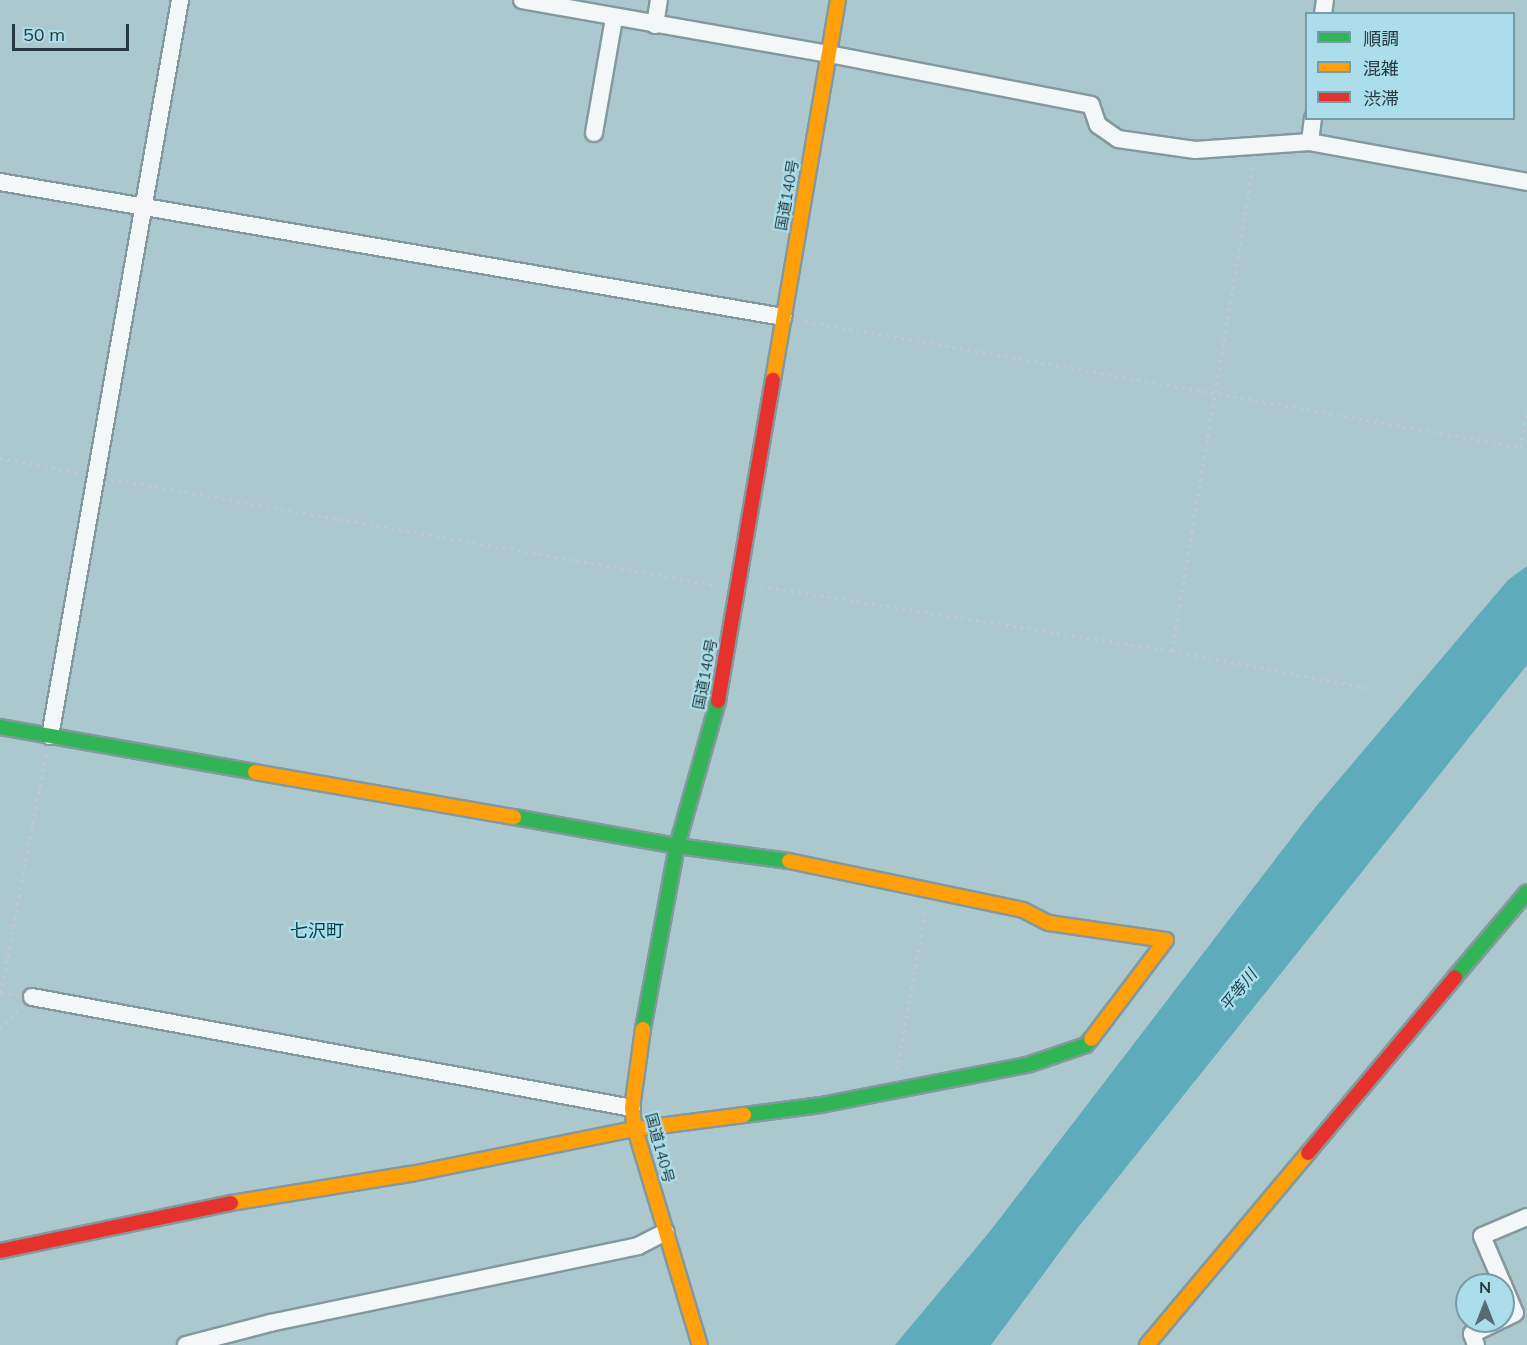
<!DOCTYPE html>
<html>
<head>
<meta charset="utf-8">
<style>
	body { margin:0 }
	#map { position:relative; width:1527px; height:1345px; overflow:hidden; background:#acc8cf; font-family:Mulish,"Noto Sans JP",sans-serif }
	div>[style] { position:absolute }
	.water>* { inset:0; background:#5eabbb }
	.path>* { height:3px; margin-top:-1.5px; transform-origin:0; background:repeating-linear-gradient(90deg,#c0c8ca 0 3px,transparent 0 7.5px) }
	.roads { filter:drop-shadow(2px 0 #83999e) drop-shadow(-2px 0 #83999e) drop-shadow(0 2px #83999e) drop-shadow(0 -2px #83999e) }
	.street>* { height:16px; margin:-8px; padding:0 8px; transform-origin:8px; border-radius:8px; background:#f3f7f8 }
	.fast>* { height:14px; margin:-7px; padding:0 7px; transform-origin:7px; border-radius:7px; background:#30b455 }
	.slow>* { height:14px; margin:-7px; padding:0 7px; transform-origin:7px; border-radius:7px; background:#ff9f0a }
	.jam>* { height:14px; margin:-7px; padding:0 7px; transform-origin:7px; border-radius:7px; background:#e5322d }
	span { translate:-50% -50%; white-space:nowrap; text-align:center; line-height:1.15; -webkit-text-stroke:4.5px #abdeea; paint-order:stroke }
	.street-label { font-size:15px; color:#263a3f }
	.water-label { font-size:16px; color:#17434c; font-style:italic }
	.quarter-label { font-size:18px; color:#043b45 }
	.legend { position:absolute; left:1305px; top:12px; width:210px; height:108px; box-sizing:border-box; background:#abdeea; border:2px solid #769ca6; margin:0; padding:8px 10px; list-style:none; font-size:18px; color:#263a3f }
	.legend li { display:flex; align-items:center; gap:12px; height:30px }
	.legend b { width:30px; border:2px solid #769ca6 }
	.north { position:absolute; left:1455px; top:1273px; width:60px; height:60px; box-sizing:border-box; background:#abdeea; border:2px solid #769ca6; border-radius:50%; rotate:0deg; font-size:16px; font-weight:700; line-height:24px; text-align:center; color:#263a3f }
	.north::after { content:''; display:block; margin:auto; width:21px; height:27px; background:#556c71; clip-path:polygon(50% 0,100% 100%,50% 72%,0 100%) }
	.scale { position:absolute; left:12px; top:24px; width:117px; height:27px; box-sizing:border-box; border:3px solid #263a3f; border-top:0; padding-left:8px; font-size:18px; line-height:21px; white-space:nowrap; color:#263a3f; -webkit-text-stroke:4px #abdeea; paint-order:stroke }
</style>
</head>
<body>
<div id="map">
	<div class="water">
		<i style="clip-path:polygon(1527px 566px,1527px 665px,1076px 1230px,991px 1345px,895px 1345px,991px 1230px,1313px 810px,1508px 580px)"></i>
	</div>
	<div class="path">
		<i style="left:805px;top:321px;width:726px;rotate:9.99deg"></i>
		<i style="left:1520px;top:447px;width:38px;rotate:-79deg"></i>
		<i style="left:0;top:458px;width:82px;rotate:10.5deg"></i>
		<i style="left:111px;top:479px;width:614px;rotate:9.94deg"></i>
		<i style="left:761px;top:586px;width:416px;rotate:9deg"></i>
		<i style="left:1172px;top:651px;width:199px;rotate:10.7deg"></i>
		<i style="left:1172px;top:651px;width:496px;rotate:-80.5deg"></i>
		<i style="left:1px;top:993px;width:244px;rotate:-79.4deg"></i>
		<i style="left:1px;top:993px;width:17px;rotate:7deg"></i>
		<i style="left:0;top:1029px;width:31px;rotate:-45deg"></i>
		<i style="left:897px;top:1070px;width:164px;rotate:-79.8deg"></i>
	</div>
	<div class="roads">
		<div class="street">
			<i style="left:522px;top:0;width:312px;rotate:10deg"></i>
			<i style="left:829px;top:54px;width:267px;rotate:11deg"></i>
			<i style="left:1091px;top:105px;width:21px;rotate:71deg"></i>
			<i style="left:1098px;top:125px;width:24px;rotate:35deg"></i>
			<i style="left:1118px;top:139px;width:78px;rotate:8.1deg"></i>
			<i style="left:1195px;top:150px;width:115px;rotate:-4deg"></i>
			<i style="left:1310px;top:142px;width:221px;rotate:10.4deg"></i>
			<i style="left:1323px;top:14px;width:14px;rotate:-82deg"></i>
			<i style="left:655px;top:25px;width:25px;rotate:-81deg"></i>
			<i style="left:594px;top:133px;width:117px;rotate:-80.1deg"></i>
			<i style="left:1310px;top:142px;width:24px;rotate:-83deg"></i>
			<i style="left:0;top:182px;width:795px;rotate:9.78deg"></i>
			<i style="left:50px;top:736px;width:747px;rotate:-79.98deg"></i>
			<i style="left:32px;top:997px;width:610px;rotate:10.48deg"></i>
			<i style="left:1503px;top:1285px;width:53px;rotate:-113.2deg"></i>
			<i style="left:1482px;top:1236px;width:49px;rotate:-22.9deg"></i>
			<i style="left:1503px;top:1285px;width:30px;rotate:67deg"></i>
			<i style="left:1515px;top:1313px;width:13px;rotate:153deg"></i>
			<i style="left:186px;top:1345px;width:87px;rotate:-14.7deg"></i>
			<i style="left:270px;top:1323px;width:376px;rotate:-11.8deg"></i>
			<i style="left:638px;top:1246px;width:31px;rotate:-27deg"></i>
			<i style="left:1476px;top:1345px;width:12px;rotate:-110deg"></i>
			<i style="left:1472px;top:1334px;width:30px;rotate:-26deg"></i>
		</div>
		<div class="fast">
			<i style="left:0;top:727px;width:259px;rotate:10deg"></i>
			<i style="left:514px;top:817px;width:166px;rotate:10.1deg"></i>
			<i style="left:677px;top:846px;width:113px;rotate:7.6deg"></i>
			<i style="left:1455px;top:977px;width:111px;rotate:-49.7deg"></i>
			<i style="left:643px;top:1029px;width:186px;rotate:-79.5deg"></i>
			<i style="left:677px;top:846px;width:151px;rotate:-74.2deg"></i>
			<i style="left:744px;top:1115px;width:78px;rotate:-7.4deg"></i>
			<i style="left:821px;top:1105px;width:210px;rotate:-11deg"></i>
			<i style="left:1027px;top:1065px;width:62px;rotate:-18.7deg"></i>
			<i style="left:1086px;top:1045px;width:8px;rotate:-50deg"></i>
		</div>
		<div class="slow">
			<i style="left:773px;top:380px;width:386px;rotate:-80.3deg"></i>
			<i style="left:255px;top:772px;width:263px;rotate:9.9deg"></i>
			<i style="left:789px;top:861px;width:239px;rotate:11.8deg"></i>
			<i style="left:1023px;top:910px;width:29px;rotate:27deg"></i>
			<i style="left:1049px;top:923px;width:118px;rotate:8.3deg"></i>
			<i style="left:1166px;top:940px;width:124px;rotate:127.1deg"></i>
			<i style="left:643px;top:1029px;width:80px;rotate:97.9deg"></i>
			<i style="left:632px;top:1108px;width:21px;rotate:82deg"></i>
			<i style="left:635px;top:1129px;width:226px;rotate:73.3deg"></i>
			<i style="left:231px;top:1203px;width:182px;rotate:-9.2deg"></i>
			<i style="left:411px;top:1174px;width:228px;rotate:-11.4deg"></i>
			<i style="left:635px;top:1129px;width:110px;rotate:-7.3deg"></i>
			<i style="left:1147px;top:1345px;width:251px;rotate:-50deg"></i>
		</div>
		<div class="jam">
			<i style="left:718px;top:701px;width:326px;rotate:-80.3deg"></i>
			<i style="left:1308px;top:1153px;width:229px;rotate:-50.1deg"></i>
			<i style="left:0;top:1251px;width:236px;rotate:-11.7deg"></i>
		</div>
	</div>
	<div class="street-label">
		<span style="left:787px;top:195px;rotate:-80deg">国道140号</span>
		<span style="left:705px;top:674px;rotate:-79deg">国道140号</span>
		<span style="left:660px;top:1148px;rotate:75deg">国道140号</span>
	</div>
	<div class="water-label">
		<span style="left:1238px;top:990px;rotate:-51deg">平等川</span>
	</div>
	<div class="quarter-label">
		<span style="left:317px;top:931px">七沢町</span>
	</div>
	<ul class="legend">
	<li><b style="height:8px;background:#30b455"></b>順調</li>
	<li><b style="height:8px;background:#ff9f0a"></b>混雑</li>
	<li><b style="height:8px;background:#e5322d"></b>渋滞</li>
	</ul>
	<div class="north">N</div>
	<div class="scale">50 m</div>
</div>
</body>
</html>
